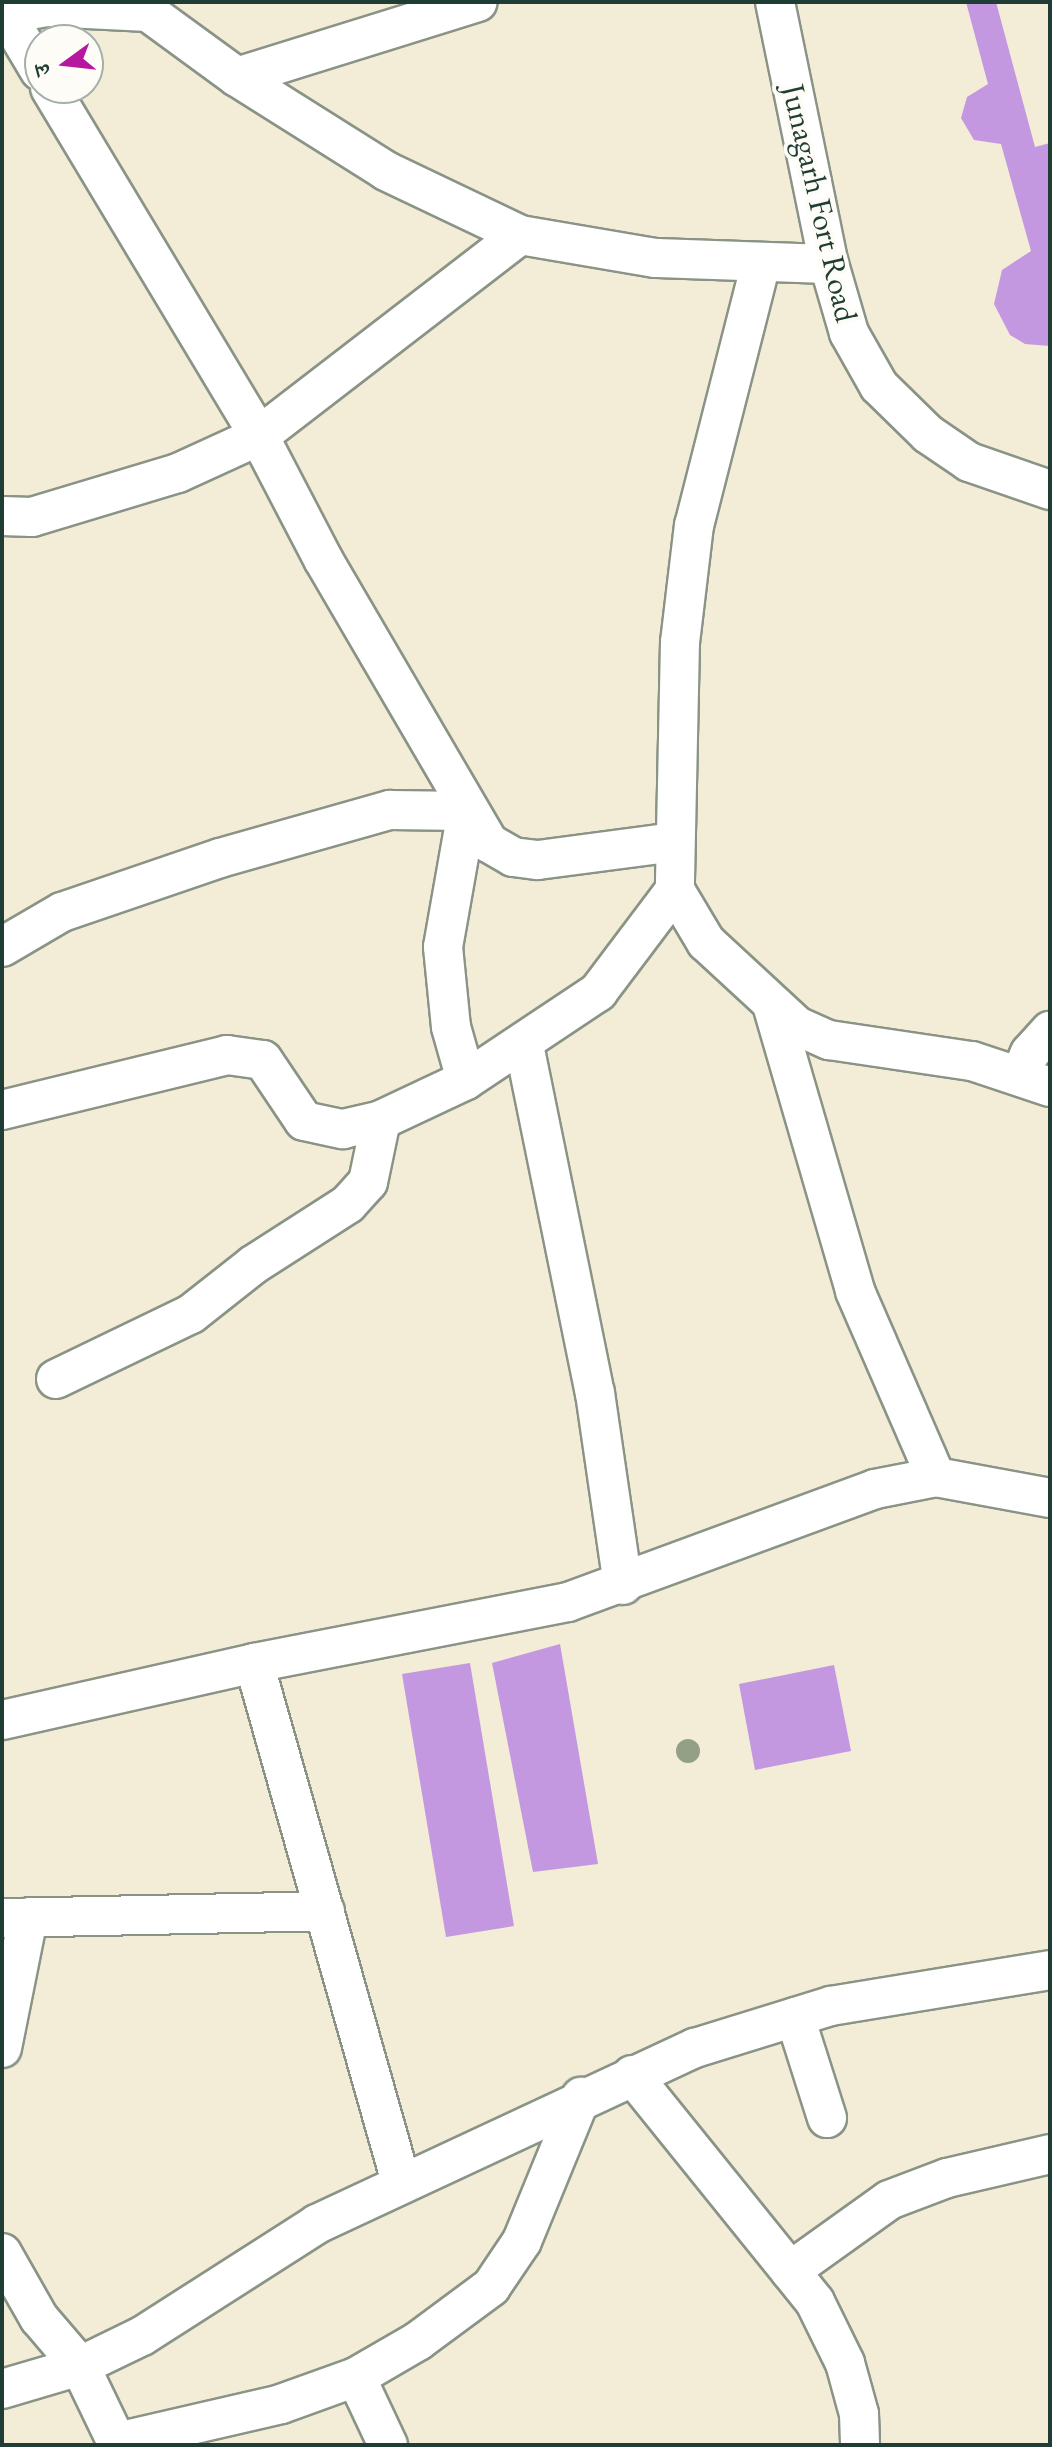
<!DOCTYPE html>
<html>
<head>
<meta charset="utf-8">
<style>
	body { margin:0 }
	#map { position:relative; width:1052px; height:2447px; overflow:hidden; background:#f3ecd7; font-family:"EB Garamond","Noto Serif Devanagari",serif }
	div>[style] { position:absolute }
	.building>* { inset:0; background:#c398e0 }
	.roads { filter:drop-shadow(2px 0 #899486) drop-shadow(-2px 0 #899486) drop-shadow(0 2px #899486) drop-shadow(0 -2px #899486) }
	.minor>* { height:38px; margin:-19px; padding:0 19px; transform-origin:19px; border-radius:19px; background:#fff }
	.trees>* { width:24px; height:24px; margin:-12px; border-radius:50%; background:#94a086 }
	span { translate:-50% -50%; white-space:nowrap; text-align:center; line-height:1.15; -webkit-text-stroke:8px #fdfcf7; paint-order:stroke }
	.street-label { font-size:32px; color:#1f3d34 }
	.frame { position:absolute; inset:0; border:4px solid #1f3d34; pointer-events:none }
	.north { position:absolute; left:24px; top:24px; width:80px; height:80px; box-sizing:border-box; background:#fdfcf7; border:2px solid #a4b0a9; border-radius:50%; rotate:255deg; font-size:22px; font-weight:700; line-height:32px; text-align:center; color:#1f3d34 }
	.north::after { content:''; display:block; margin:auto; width:28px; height:36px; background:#b5179e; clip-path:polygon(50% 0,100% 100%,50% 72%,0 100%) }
</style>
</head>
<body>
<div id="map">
	<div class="building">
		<i style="clip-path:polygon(966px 2px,996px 2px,1035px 147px,1050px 143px,1050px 346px,1025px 344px,1010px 335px,994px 304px,1002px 270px,1031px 251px,1001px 144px,974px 140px,961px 118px,967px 97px,988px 84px)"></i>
		<i style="clip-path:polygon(560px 1644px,598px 1864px,533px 1872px,492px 1663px)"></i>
		<i style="clip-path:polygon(470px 1663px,514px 1926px,446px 1937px,402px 1674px)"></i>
		<i style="clip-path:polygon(834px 1665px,851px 1751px,755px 1770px,739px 1684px)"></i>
	</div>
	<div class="roads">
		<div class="minor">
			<i style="left:775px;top:2px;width:268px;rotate:78.4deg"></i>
			<i style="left:829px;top:264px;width:72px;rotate:73.8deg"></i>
			<i style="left:849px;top:333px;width:61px;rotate:60.5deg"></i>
			<i style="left:879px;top:386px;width:69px;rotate:44.4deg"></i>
			<i style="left:928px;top:434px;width:50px;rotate:34.3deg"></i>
			<i style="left:969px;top:462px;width:86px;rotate:19.1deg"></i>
			<i style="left:6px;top:14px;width:66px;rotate:59.2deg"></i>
			<i style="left:2px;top:15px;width:45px;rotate:-10.3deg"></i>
			<i style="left:46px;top:7px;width:102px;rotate:2.8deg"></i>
			<i style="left:148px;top:12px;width:110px;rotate:36.1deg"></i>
			<i style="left:237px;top:77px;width:176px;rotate:32.2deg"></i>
			<i style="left:386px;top:171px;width:148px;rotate:25.5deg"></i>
			<i style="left:520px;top:235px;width:137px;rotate:9.7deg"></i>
			<i style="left:655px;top:258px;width:174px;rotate:2deg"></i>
			<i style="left:237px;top:77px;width:252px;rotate:-17.3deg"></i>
			<i style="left:50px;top:88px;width:406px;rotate:59deg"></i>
			<i style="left:259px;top:436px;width:139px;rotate:62.5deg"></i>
			<i style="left:323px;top:559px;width:329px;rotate:59.7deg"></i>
			<i style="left:489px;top:843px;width:28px;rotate:30deg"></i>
			<i style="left:513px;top:857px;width:25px;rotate:7deg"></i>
			<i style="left:538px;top:860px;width:137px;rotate:-7.5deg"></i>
			<i style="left:761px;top:263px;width:270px;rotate:104.3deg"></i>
			<i style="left:694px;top:525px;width:118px;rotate:96.8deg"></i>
			<i style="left:680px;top:642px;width:248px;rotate:91.2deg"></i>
			<i style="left:675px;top:890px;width:61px;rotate:59.2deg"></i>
			<i style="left:706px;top:942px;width:124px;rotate:42.7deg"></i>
			<i style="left:797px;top:1026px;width:35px;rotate:24deg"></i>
			<i style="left:829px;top:1040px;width:145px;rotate:8.4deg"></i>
			<i style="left:972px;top:1061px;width:82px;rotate:18.4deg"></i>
			<i style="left:2px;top:516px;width:30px;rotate:2deg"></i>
			<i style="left:32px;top:517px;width:152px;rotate:-16.8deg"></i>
			<i style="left:178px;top:473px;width:89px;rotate:-24.6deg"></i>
			<i style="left:259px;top:436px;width:329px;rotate:-37.6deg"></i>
			<i style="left:2px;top:947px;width:69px;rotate:-30.3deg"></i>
			<i style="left:62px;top:912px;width:167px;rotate:-18.9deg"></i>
			<i style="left:220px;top:858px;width:177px;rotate:-15.8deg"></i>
			<i style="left:390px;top:810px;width:77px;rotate:0.7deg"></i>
			<i style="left:467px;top:811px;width:138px;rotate:100deg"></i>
			<i style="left:443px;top:947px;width:80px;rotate:84.3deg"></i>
			<i style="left:451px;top:1027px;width:55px;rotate:74.2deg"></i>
			<i style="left:773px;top:1008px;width:295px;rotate:73.8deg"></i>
			<i style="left:855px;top:1291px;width:203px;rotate:66.5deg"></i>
			<i style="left:524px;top:1045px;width:355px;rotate:78.5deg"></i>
			<i style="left:595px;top:1393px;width:194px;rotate:81.7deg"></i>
			<i style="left:1020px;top:1076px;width:25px;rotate:-67deg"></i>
			<i style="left:1030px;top:1053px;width:30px;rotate:-48deg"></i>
			<i style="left:2px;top:1110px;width:232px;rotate:-13.7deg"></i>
			<i style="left:227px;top:1055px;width:36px;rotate:8deg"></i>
			<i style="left:263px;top:1060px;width:73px;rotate:56.1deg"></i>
			<i style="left:304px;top:1121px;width:40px;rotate:12deg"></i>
			<i style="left:343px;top:1129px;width:39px;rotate:-13deg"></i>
			<i style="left:381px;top:1120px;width:94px;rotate:-25.2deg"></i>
			<i style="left:466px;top:1080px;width:159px;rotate:-33.7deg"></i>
			<i style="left:598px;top:992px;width:128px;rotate:-53deg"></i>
			<i style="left:56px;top:1379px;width:150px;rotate:-25.7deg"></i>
			<i style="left:191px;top:1314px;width:79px;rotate:-38.3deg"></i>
			<i style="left:253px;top:1265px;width:113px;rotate:-32.7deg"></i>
			<i style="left:348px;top:1204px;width:30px;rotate:-48deg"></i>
			<i style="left:368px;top:1182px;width:63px;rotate:-78.2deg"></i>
			<i style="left:254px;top:1663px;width:539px;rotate:74.19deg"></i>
			<i style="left:2px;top:1720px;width:258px;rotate:-12.7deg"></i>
			<i style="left:254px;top:1663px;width:320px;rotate:-11deg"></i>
			<i style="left:568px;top:1602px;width:327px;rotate:-20.2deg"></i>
			<i style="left:875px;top:1489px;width:62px;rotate:-11.1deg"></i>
			<i style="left:936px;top:1477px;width:116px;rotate:10.4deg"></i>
			<i style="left:2px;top:1918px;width:323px;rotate:-1.2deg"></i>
			<i style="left:795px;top:2017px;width:106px;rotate:72.4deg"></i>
			<i style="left:2px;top:2048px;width:133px;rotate:-78.7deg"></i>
			<i style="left:632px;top:2075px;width:292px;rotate:51.1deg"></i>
			<i style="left:815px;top:2302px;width:68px;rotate:63.8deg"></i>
			<i style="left:845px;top:2363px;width:53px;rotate:74.6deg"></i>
			<i style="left:859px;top:2414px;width:31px;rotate:88deg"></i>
			<i style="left:2px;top:2253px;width:75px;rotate:60.4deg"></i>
			<i style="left:39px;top:2318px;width:63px;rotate:49.5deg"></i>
			<i style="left:80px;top:2366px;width:88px;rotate:64.3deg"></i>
			<i style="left:790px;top:2271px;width:122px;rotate:-35.6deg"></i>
			<i style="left:889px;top:2200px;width:62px;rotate:-20.8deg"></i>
			<i style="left:947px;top:2178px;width:106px;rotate:-13.1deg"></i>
			<i style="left:356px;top:2377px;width:75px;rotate:64.8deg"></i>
			<i style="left:2px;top:2389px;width:81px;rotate:-16.4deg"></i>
			<i style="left:80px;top:2366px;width:69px;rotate:-25.8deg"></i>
			<i style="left:142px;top:2336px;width:208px;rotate:-32.6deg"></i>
			<i style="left:317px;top:2224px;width:417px;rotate:-25deg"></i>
			<i style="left:695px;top:2048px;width:142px;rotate:-17.2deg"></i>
			<i style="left:831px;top:2006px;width:222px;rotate:-9.3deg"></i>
			<i style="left:117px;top:2442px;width:168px;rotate:-13deg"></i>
			<i style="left:281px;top:2404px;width:80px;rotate:-19.8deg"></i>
			<i style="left:356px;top:2377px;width:72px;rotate:-30.1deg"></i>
			<i style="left:418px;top:2341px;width:91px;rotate:-36.5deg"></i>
			<i style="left:491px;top:2287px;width:55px;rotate:-56deg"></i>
			<i style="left:522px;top:2241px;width:156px;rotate:-67.7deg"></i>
		</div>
	</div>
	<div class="trees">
		<i style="left:688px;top:1751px"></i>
	</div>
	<div class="street-label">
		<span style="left:820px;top:203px;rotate:77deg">Junagarh Fort Road</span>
	</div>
	<div class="frame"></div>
	<div class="north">उ</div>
</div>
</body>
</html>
